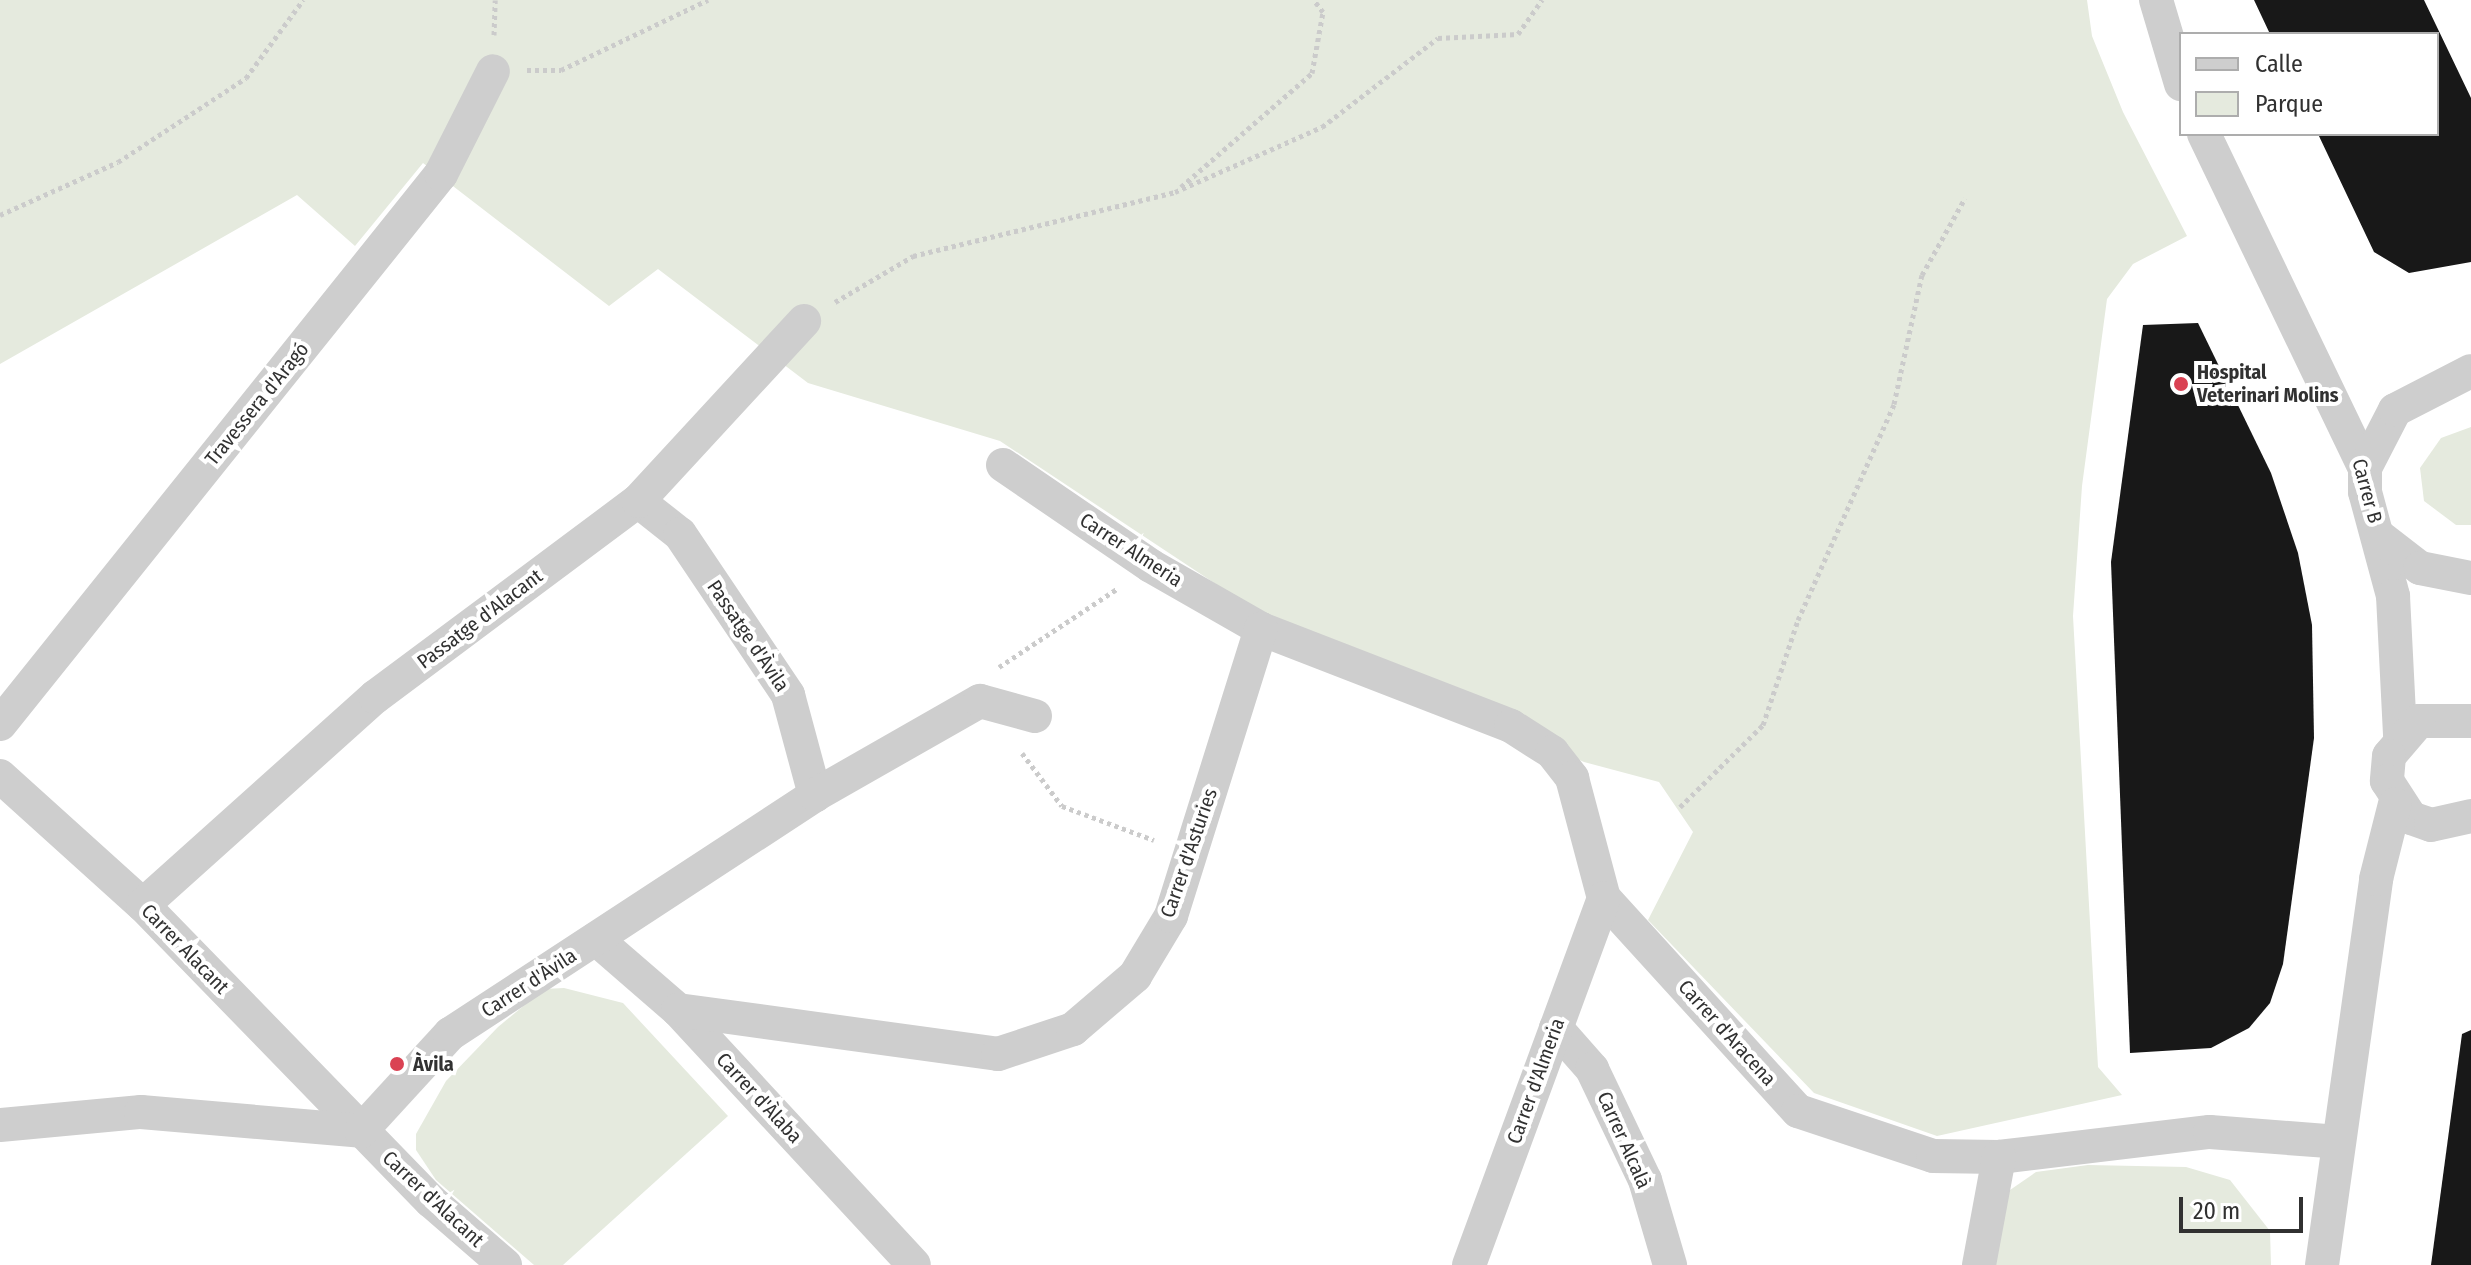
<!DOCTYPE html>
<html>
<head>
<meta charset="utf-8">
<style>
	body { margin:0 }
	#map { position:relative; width:2471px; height:1265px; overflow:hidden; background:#fff; font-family:"Fira Sans Condensed",sans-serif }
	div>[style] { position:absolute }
	.green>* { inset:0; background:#e5eade }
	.building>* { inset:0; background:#181818 }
	.path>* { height:5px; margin-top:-2.5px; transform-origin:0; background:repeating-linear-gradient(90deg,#cbcbcb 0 4px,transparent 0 8px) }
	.minor>* { height:34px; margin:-17px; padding:0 17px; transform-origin:17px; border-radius:17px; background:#cecece }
	.dots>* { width:22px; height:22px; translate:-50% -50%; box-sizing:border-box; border:4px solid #fff; border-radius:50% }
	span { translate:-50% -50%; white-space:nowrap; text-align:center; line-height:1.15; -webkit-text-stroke:8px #fff; paint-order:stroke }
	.poi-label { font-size:20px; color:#313131; font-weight:700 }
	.left { translate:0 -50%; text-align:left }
	.street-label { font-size:20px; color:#313131 }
	.legend { position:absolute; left:2179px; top:32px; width:260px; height:104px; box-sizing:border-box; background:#fff; border:2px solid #adadad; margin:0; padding:10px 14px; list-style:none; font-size:24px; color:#313131 }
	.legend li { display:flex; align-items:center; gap:16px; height:40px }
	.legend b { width:40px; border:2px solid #adadad }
	.scale { position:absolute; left:2179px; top:1197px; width:124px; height:36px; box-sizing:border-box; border:4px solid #313131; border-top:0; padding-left:10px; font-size:24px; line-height:28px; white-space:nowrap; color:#313131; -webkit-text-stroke:6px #fff; paint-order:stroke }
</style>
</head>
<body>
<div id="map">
	<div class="green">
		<i style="clip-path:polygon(0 0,2087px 0,2092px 36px,2123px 112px,2187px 236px,2133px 264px,2107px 299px,2082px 486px,2073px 616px,2098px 1067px,2122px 1095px,1937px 1136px,1814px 1093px,1648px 920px,1693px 832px,1659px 782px,1584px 762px,1276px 624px,1000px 441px,808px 383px,658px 269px,609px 306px,423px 163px,355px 246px,297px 195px,0 364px)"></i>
		<i style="clip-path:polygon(2471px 427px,2471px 525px,2456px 525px,2424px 501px,2420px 468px,2441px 438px)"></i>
		<i style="clip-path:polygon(564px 988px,623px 1003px,728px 1116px,563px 1265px,534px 1265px,436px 1180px,416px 1150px,416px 1134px,446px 1081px,498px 1027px,544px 989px)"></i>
		<i style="clip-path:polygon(2088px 1165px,2186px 1167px,2230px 1180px,2270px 1231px,2271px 1265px,1995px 1265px,1995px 1216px,2010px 1190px,2036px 1172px)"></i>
	</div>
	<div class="building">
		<i style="clip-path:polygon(2254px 0,2424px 0,2471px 98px,2471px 262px,2409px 273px,2374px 252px,2318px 134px,2437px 134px,2437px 34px,2270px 34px)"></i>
		<i style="clip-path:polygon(2198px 323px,2271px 473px,2298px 553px,2312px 625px,2314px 738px,2283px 964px,2270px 1003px,2249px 1028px,2211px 1048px,2130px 1053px,2111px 562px,2143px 325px)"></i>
		<i style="clip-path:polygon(2471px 1030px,2471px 1265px,2431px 1265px,2462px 1034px)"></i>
	</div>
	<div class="path">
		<i style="left:494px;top:35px;width:35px;rotate:-88deg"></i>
		<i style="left:527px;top:70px;width:34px"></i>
		<i style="left:561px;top:70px;width:163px;rotate:-25.5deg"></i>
		<i style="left:1181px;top:187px;width:174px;rotate:-41deg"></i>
		<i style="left:1312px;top:73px;width:62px;rotate:-79.8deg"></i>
		<i style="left:1323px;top:12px;width:15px;rotate:-127deg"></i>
		<i style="left:0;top:215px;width:129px;rotate:-24.2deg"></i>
		<i style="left:118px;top:162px;width:153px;rotate:-33.3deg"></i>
		<i style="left:246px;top:78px;width:97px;rotate:-53.8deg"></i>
		<i style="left:835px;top:302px;width:91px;rotate:-30.5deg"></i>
		<i style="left:913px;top:256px;width:270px;rotate:-13.7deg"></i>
		<i style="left:1175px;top:192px;width:161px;rotate:-23.9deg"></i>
		<i style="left:1322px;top:127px;width:146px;rotate:-37.5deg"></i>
		<i style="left:1438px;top:38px;width:80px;rotate:-2.9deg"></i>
		<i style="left:1518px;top:34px;width:42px;rotate:-54.8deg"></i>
		<i style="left:999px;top:667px;width:141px;rotate:-33.5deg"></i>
		<i style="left:1022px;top:753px;width:66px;rotate:53deg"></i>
		<i style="left:1062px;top:806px;width:98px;rotate:20.3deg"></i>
		<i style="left:1680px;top:807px;width:117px;rotate:-44.7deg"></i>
		<i style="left:1763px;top:725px;width:111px;rotate:-71.6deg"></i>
		<i style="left:1798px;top:620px;width:236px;rotate:-66deg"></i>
		<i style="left:1894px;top:404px;width:132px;rotate:-77.8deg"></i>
		<i style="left:1922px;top:275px;width:88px;rotate:-60.8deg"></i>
	</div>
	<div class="minor">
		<i style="left:2156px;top:0;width:88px;rotate:73.4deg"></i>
		<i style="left:2204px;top:134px;width:371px;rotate:64.3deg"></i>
		<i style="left:2365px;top:468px;width:24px;rotate:90deg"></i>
		<i style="left:2365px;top:492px;width:108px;rotate:74.9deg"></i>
		<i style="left:2393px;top:596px;width:140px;rotate:87.1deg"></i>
		<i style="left:1003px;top:465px;width:179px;rotate:34.3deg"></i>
		<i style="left:1151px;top:566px;width:127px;rotate:29.8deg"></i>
		<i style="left:1261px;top:629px;width:268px;rotate:21.2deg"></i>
		<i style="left:1511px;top:726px;width:49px;rotate:32.4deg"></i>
		<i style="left:1552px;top:752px;width:33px;rotate:52deg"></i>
		<i style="left:1572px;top:778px;width:124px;rotate:75.1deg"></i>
		<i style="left:1604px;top:898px;width:288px;rotate:47.7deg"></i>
		<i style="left:1798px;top:1111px;width:142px;rotate:18.4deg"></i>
		<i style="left:1933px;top:1156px;width:66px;rotate:0.9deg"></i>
		<i style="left:1999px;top:1157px;width:212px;rotate:-6.8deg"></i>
		<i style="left:2210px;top:1132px;width:129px;rotate:4.4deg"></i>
		<i style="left:2365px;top:468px;width:65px;rotate:-62.7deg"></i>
		<i style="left:2395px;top:410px;width:85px;rotate:-27.2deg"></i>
		<i style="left:638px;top:501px;width:53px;rotate:38.2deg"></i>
		<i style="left:680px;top:534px;width:194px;rotate:56.1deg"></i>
		<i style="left:788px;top:695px;width:104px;rotate:74.9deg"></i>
		<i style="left:2381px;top:538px;width:49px;rotate:37.6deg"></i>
		<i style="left:2420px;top:568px;width:52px;rotate:11.1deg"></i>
		<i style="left:2471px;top:721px;width:52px;rotate:180deg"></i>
		<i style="left:2419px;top:721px;width:46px;rotate:130.6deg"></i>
		<i style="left:2389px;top:756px;width:25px;rotate:95deg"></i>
		<i style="left:2387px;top:781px;width:44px;rotate:57deg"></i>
		<i style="left:2411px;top:818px;width:21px;rotate:19deg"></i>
		<i style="left:2431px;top:825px;width:41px;rotate:-12.7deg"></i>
		<i style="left:0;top:724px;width:705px;rotate:-51.28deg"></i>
		<i style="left:441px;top:174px;width:115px;rotate:-63.2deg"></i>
		<i style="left:0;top:776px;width:193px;rotate:42.1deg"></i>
		<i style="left:143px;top:905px;width:413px;rotate:45.8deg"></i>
		<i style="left:431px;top:1201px;width:98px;rotate:40.9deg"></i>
		<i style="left:143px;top:905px;width:312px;rotate:-41.9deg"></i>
		<i style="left:375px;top:697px;width:328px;rotate:-36.7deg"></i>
		<i style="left:638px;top:501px;width:245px;rotate:-47.3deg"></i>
		<i style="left:596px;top:939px;width:108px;rotate:40.9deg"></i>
		<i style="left:678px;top:1010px;width:347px;rotate:47.2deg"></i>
		<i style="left:678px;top:1010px;width:323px;rotate:7.8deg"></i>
		<i style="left:998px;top:1054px;width:79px;rotate:-18.4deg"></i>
		<i style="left:1073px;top:1029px;width:82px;rotate:-40.5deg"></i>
		<i style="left:1135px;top:976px;width:70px;rotate:-59deg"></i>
		<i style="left:1171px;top:916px;width:301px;rotate:-72.6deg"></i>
		<i style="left:1556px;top:1028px;width:55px;rotate:48.7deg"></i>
		<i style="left:1592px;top:1069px;width:123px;rotate:64.5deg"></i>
		<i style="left:1645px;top:1180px;width:89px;rotate:73.6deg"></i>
		<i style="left:0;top:1125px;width:142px;rotate:-5.3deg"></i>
		<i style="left:141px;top:1112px;width:221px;rotate:4.9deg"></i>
		<i style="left:361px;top:1131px;width:132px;rotate:-47.5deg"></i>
		<i style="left:450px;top:1034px;width:436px;rotate:-33.2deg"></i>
		<i style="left:815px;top:795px;width:190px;rotate:-29.7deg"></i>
		<i style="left:980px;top:701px;width:57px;rotate:15.3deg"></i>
		<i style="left:1469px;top:1265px;width:391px;rotate:-69.8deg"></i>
		<i style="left:1979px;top:1265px;width:110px;rotate:-79.5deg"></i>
		<i style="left:2322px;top:1265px;width:390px;rotate:-82deg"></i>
		<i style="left:2376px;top:879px;width:77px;rotate:-75.8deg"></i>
	</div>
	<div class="dots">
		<i style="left:2181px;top:384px;background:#da4253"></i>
		<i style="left:397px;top:1064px;background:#da4253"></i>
	</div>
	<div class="poi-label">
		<span class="left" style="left:2197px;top:384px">Hospital<br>Veterinari Molins</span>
		<span class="left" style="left:413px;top:1064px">Àvila</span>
	</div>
	<div class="street-label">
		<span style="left:257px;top:404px;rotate:-51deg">Travessera d'Aragó</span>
		<span style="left:2367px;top:491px;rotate:75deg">Carrer B</span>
		<span style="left:1131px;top:550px;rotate:33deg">Carrer Almeria</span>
		<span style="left:480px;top:619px;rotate:-37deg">Passatge d'Alacant</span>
		<span style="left:748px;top:636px;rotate:56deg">Passatge d'Àvila</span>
		<span style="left:1189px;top:853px;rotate:-71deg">Carrer d'Asturies</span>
		<span style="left:185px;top:949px;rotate:46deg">Carrer Alacant</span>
		<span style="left:529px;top:983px;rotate:-33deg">Carrer d'Àvila</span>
		<span style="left:1727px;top:1033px;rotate:48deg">Carrer d'Aracena</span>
		<span style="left:1536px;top:1081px;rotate:-70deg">Carrer d'Almeria</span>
		<span style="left:759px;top:1098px;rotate:47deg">Carrer d'Àlaba</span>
		<span style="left:1624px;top:1140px;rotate:66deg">Carrer Alcalà</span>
		<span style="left:433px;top:1199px;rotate:43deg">Carrer d'Alacant</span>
	</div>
	<ul class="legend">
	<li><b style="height:10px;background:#cecece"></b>Calle</li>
	<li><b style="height:22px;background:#e5eade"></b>Parque</li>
	</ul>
	<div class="scale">20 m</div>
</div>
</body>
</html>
